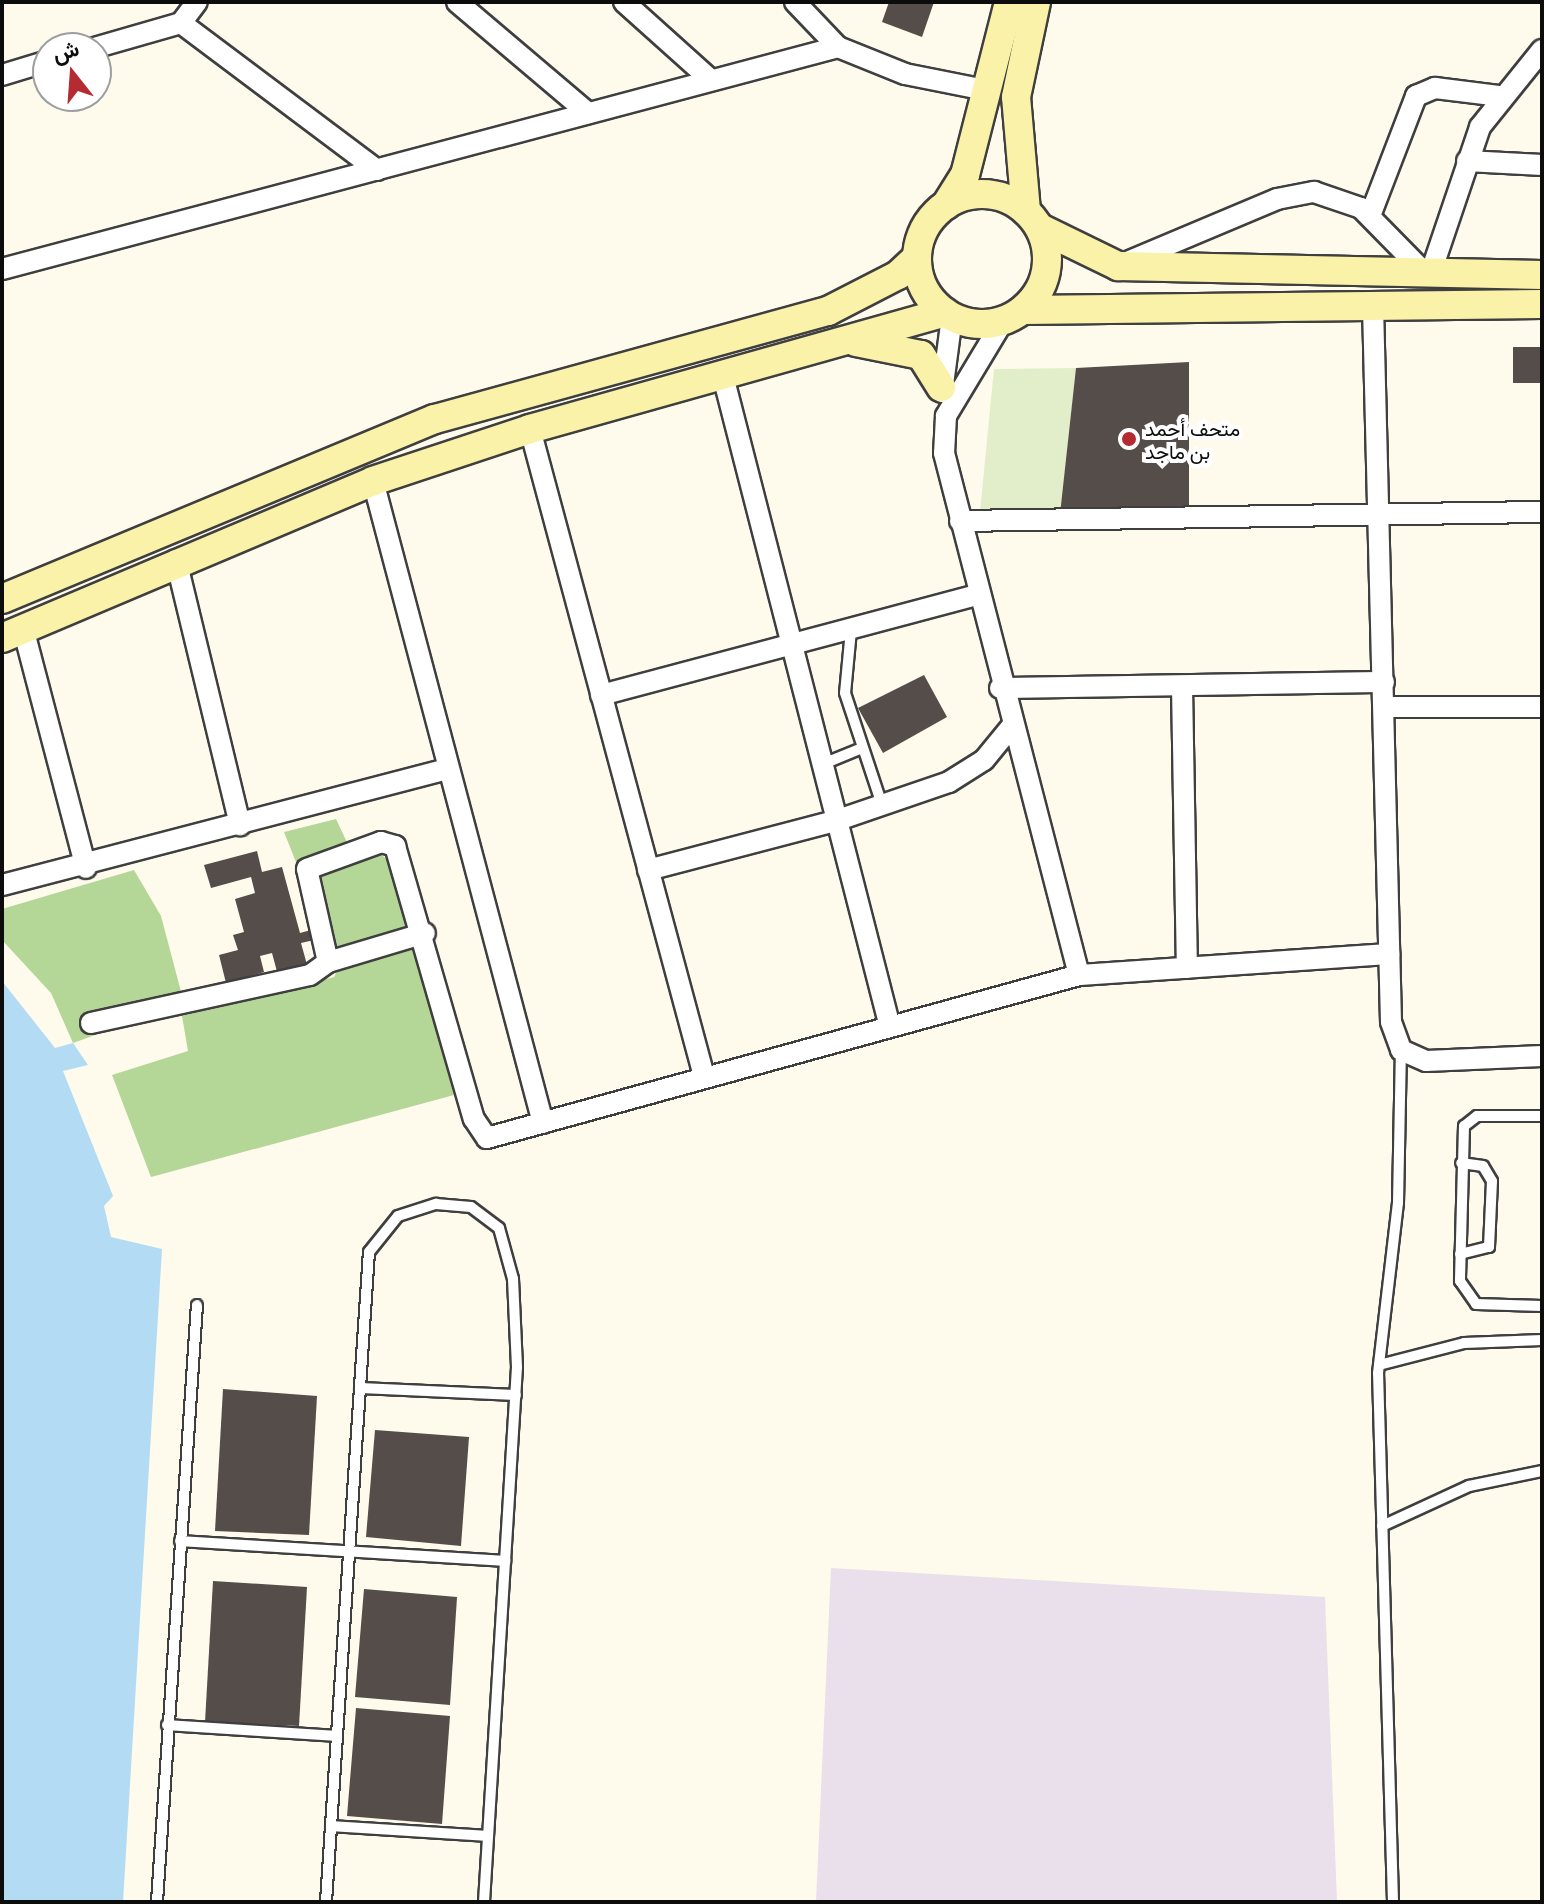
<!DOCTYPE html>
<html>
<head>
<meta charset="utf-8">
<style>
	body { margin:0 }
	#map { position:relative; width:1544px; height:1904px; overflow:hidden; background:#fefaec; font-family:"PT Serif",Vazirmatn,serif }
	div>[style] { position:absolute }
	.industrial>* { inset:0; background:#e9e0eb }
	.forest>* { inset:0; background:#b4d697 }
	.pitch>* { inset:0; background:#e1eec9 }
	.water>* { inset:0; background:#b3dbf3 }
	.building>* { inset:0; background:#544d49 }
	.roads { filter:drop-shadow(2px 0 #3f3f3f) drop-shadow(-2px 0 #3f3f3f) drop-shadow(0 2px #3f3f3f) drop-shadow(0 -2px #3f3f3f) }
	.lane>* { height:10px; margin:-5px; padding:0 5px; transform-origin:5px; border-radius:5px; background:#fff }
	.street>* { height:20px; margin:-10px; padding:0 10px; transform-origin:10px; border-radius:10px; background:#fff }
	.secondary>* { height:28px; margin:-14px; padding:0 14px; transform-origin:14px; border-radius:14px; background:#fbf2aa }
	.secondary>.ring { margin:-14px; padding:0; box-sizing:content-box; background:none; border:28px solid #fbf2aa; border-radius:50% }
	.dots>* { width:22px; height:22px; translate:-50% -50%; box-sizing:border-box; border:4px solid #fff; border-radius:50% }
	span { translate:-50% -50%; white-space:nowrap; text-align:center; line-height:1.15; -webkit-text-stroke:8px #fff; paint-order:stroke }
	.poi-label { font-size:20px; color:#0c0c0c }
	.left { translate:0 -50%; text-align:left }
	.frame { position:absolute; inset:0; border:4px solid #0c0c0c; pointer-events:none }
	.north { position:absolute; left:32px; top:32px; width:80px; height:80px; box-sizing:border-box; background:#fff; border:2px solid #9e9e9e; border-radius:50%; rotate:343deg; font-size:22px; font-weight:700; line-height:32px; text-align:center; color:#0c0c0c }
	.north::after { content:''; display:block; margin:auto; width:28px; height:36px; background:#b52b32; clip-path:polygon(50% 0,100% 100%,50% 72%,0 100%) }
</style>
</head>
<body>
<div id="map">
	<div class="industrial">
		<i style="clip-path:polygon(831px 1568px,1325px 1597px,1337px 1902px,816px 1902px)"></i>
	</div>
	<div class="forest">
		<i style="clip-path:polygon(336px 819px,352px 853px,375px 849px,392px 864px,411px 927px,331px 950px,284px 832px)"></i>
		<i style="clip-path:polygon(134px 870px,161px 916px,184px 1003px,73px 1043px,51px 993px,2px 940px,2px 909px)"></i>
		<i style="clip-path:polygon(412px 946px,454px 1095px,151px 1177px,112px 1075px,188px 1051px,182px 1016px,334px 977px,340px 965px)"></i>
	</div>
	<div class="pitch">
		<i style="clip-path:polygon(1076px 368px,1060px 514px,980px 512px,994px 369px)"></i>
	</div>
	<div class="water">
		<i style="clip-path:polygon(2px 981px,55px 1048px,73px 1043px,88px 1065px,63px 1071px,113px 1196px,104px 1206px,111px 1237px,162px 1249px,123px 1902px,2px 1902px)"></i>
	</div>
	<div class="building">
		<i style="clip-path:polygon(889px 2px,934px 2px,922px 37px,882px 22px)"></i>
		<i style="clip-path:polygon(1513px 347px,1542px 347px,1542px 383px,1513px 383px)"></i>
		<i style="clip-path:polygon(1189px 362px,1189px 510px,1060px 514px,1076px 368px)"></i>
		<i style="clip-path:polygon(924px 675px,947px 717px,883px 753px,858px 708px)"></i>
		<i style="clip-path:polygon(257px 851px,262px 872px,282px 867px,300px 933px,311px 930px,314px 940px,301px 943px,309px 972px,279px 979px,272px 953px,260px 956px,264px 972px,226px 983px,219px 955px,238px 950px,233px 935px,244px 932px,235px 899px,255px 893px,251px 877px,211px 888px,204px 865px)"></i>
		<i style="clip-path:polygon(223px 1389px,317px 1396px,309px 1535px,215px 1531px)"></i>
		<i style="clip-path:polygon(375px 1430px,469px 1437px,461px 1546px,366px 1537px)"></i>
		<i style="clip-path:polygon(213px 1581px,307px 1587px,299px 1726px,205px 1722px)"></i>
		<i style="clip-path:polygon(364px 1589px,457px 1597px,450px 1705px,355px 1697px)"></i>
		<i style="clip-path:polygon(356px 1708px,450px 1716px,442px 1824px,347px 1816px)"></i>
	</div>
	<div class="roads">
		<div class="lane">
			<i style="left:851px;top:630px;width:63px;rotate:95.4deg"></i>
			<i style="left:845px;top:693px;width:118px;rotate:71.7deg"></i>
			<i style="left:823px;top:764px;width:42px;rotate:-22.3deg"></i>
			<i style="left:1542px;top:1116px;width:65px;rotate:180deg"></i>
			<i style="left:1477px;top:1116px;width:16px;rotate:142deg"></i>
			<i style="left:1464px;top:1126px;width:155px;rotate:91.5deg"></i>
			<i style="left:1460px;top:1281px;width:28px;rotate:55deg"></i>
			<i style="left:1476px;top:1304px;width:66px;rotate:1.7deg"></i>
			<i style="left:1460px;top:1254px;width:30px;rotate:-14deg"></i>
			<i style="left:1489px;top:1247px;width:66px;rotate:-87.4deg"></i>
			<i style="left:1492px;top:1181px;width:17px;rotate:-121deg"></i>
			<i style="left:1483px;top:1166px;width:22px;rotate:-172deg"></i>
			<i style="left:1379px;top:1365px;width:88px;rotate:-14.5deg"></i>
			<i style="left:1464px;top:1343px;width:78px;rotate:-2.2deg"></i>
			<i style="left:360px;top:1388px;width:156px;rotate:2.6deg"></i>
			<i style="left:1382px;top:1526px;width:96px;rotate:-24.7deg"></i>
			<i style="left:1469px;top:1486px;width:75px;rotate:-11.6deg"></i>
			<i style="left:180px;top:1541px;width:326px;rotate:3.5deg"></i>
			<i style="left:167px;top:1725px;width:170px;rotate:3.7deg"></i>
			<i style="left:331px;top:1826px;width:157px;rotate:3.6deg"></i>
			<i style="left:157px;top:1902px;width:598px;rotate:-86.17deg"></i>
			<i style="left:326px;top:1902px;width:651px;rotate:-86.22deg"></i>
			<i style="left:369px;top:1252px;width:46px;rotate:-51.1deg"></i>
			<i style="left:398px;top:1216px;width:40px;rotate:-18deg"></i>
			<i style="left:436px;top:1204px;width:35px;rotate:5deg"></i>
			<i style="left:471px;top:1207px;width:35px;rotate:37deg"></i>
			<i style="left:499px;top:1228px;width:53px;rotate:74.6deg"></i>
			<i style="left:513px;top:1279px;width:88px;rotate:87.4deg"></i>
			<i style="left:517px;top:1367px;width:536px;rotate:93.53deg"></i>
			<i style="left:1393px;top:1902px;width:529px;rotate:-91.62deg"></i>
			<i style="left:1378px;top:1373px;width:171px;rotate:-83.3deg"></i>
			<i style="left:1398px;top:1203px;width:153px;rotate:-88.9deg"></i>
		</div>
		<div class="street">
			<i style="left:457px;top:2px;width:172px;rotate:40.3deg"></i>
			<i style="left:624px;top:2px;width:117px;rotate:41.9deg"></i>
			<i style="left:795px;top:2px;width:62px;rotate:46.3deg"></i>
			<i style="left:838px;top:47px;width:72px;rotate:21.9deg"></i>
			<i style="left:905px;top:74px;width:82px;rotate:11.3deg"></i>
			<i style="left:181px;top:23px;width:245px;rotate:36.9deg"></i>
			<i style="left:94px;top:48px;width:91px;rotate:-16deg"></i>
			<i style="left:181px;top:23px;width:26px;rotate:-53deg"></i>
			<i style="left:2px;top:75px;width:48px;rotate:-16.9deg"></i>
			<i style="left:1467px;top:161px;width:75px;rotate:3.1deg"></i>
			<i style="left:1370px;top:216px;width:129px;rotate:-69deg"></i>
			<i style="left:1416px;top:96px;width:21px;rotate:-23deg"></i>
			<i style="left:1435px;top:88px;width:64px;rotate:7.1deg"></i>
			<i style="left:1125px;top:263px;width:165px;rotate:-22.8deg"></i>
			<i style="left:1277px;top:199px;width:38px;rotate:-11deg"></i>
			<i style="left:1314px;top:192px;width:50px;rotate:18.8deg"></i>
			<i style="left:1361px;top:208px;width:90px;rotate:45.5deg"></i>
			<i style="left:2px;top:269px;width:865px;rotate:-14.87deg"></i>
			<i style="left:1431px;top:272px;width:153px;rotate:-71.3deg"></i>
			<i style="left:1480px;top:127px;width:99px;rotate:-51.2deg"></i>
			<i style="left:1373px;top:306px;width:716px;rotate:88.56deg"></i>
			<i style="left:1391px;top:1022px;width:30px;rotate:70deg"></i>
			<i style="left:1401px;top:1050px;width:27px;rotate:24deg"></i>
			<i style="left:1426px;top:1061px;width:116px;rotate:-2.5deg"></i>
			<i style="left:1003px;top:321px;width:111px;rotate:121deg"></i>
			<i style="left:946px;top:416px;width:37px;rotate:93deg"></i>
			<i style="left:944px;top:453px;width:539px;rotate:75.5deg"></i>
			<i style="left:723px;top:376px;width:672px;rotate:75.61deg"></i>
			<i style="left:942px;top:392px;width:76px;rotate:-82.4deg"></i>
			<i style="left:530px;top:429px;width:670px;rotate:74.95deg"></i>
			<i style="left:373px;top:481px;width:664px;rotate:75.17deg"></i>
			<i style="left:960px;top:521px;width:582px;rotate:-0.89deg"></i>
			<i style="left:176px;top:560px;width:273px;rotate:76.4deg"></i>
			<i style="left:23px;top:628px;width:248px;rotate:75.3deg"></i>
			<i style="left:1182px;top:686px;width:282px;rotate:89deg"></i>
			<i style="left:1000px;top:688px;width:384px;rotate:-0.9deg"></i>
			<i style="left:601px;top:695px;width:389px;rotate:-14.9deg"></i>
			<i style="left:1384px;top:707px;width:158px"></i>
			<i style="left:648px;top:870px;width:196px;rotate:-14.7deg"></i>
			<i style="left:838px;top:820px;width:117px;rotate:-18.9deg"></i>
			<i style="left:949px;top:782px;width:41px;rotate:-32.2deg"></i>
			<i style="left:984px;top:760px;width:43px;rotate:-50.7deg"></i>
			<i style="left:2px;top:885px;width:461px;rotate:-14.6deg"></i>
			<i style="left:328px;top:962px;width:95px;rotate:-102.7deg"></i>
			<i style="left:307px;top:869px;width:79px;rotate:-20deg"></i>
			<i style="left:381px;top:842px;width:15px;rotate:16deg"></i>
			<i style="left:395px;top:846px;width:284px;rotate:73.9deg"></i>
			<i style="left:474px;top:1119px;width:23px;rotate:56deg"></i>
			<i style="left:487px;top:1138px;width:614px;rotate:-15.39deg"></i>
			<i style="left:1079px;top:975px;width:311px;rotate:-3.9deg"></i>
			<i style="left:91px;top:1023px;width:224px;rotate:-12.4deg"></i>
			<i style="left:310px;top:975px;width:22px;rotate:-36deg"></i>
			<i style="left:328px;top:962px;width:101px;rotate:-16.6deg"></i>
		</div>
		<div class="secondary">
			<i class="ring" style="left:917px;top:194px;width:102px;height:102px"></i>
			<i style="left:946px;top:205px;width:36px;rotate:-58deg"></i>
			<i style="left:965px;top:175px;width:179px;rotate:-75.7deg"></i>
			<i style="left:1026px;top:211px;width:114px;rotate:-95deg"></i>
			<i style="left:1016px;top:97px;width:97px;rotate:-78.1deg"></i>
			<i style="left:1040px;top:228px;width:87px;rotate:26deg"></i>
			<i style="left:1118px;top:266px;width:424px;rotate:1.2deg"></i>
			<i style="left:1023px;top:310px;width:519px;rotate:-0.66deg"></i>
			<i style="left:856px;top:342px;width:66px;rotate:11.3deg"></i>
			<i style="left:921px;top:355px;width:38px;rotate:58deg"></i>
			<i style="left:2px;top:599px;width:469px;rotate:-22.6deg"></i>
			<i style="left:435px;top:419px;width:408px;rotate:-15.4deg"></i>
			<i style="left:828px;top:311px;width:79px;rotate:-27.2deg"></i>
			<i style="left:898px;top:275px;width:26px;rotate:-43deg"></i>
			<i style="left:2px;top:638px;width:403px;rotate:-22.9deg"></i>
			<i style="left:373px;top:481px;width:165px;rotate:-18.3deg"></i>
			<i style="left:530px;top:429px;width:431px;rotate:-15.7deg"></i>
		</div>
	</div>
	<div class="dots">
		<i style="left:1129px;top:439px;background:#b52b32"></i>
	</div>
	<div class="poi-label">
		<span class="left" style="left:1145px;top:440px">متحف أحمد<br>بن ماجد</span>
	</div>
	<div class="frame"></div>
	<div class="north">ش</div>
</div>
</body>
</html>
